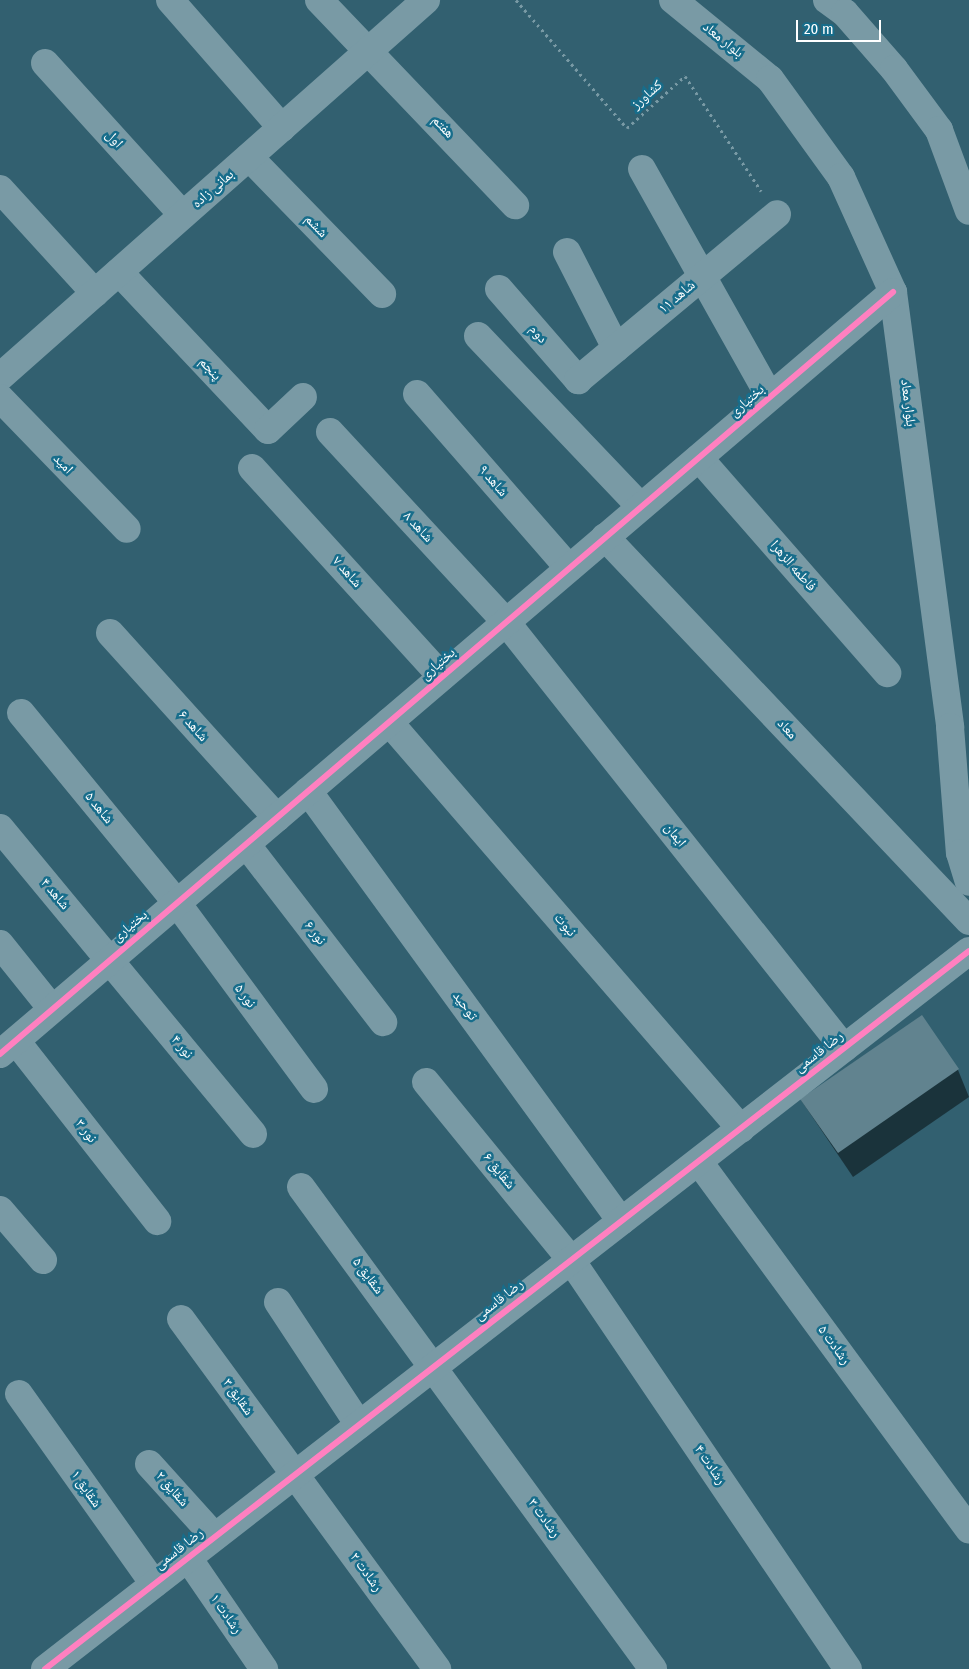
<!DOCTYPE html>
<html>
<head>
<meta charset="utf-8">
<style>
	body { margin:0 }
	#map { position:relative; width:969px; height:1669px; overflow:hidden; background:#326070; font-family:"Fira Sans Condensed","Noto Naskh Arabic",sans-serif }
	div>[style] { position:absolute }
	.shadow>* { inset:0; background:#0007 }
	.building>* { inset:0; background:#61838f }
	.path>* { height:3px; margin-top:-1.5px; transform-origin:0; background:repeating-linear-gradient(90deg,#799aa5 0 2.5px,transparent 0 6.5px) }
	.minor>* { height:28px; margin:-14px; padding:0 14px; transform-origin:14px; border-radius:14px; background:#799aa5 }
	.cycleway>* { height:6px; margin:-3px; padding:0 3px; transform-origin:3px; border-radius:3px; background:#ff80c0 }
	span { translate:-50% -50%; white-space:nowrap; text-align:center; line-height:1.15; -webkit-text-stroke:5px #176d8b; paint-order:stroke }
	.street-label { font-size:14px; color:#fff }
	.scale { position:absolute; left:796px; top:20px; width:85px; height:22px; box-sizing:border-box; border:2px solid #fff; border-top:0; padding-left:6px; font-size:15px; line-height:18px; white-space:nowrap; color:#fff; -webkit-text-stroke:4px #176d8b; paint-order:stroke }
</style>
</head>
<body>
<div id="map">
	<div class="shadow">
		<i style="clip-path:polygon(922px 1017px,958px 1070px,969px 1097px,853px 1177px,801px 1100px)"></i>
	</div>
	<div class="building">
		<i style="clip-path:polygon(922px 1015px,959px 1069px,838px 1153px,800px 1099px)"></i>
	</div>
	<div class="path">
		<i style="left:516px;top:0;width:169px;rotate:49.1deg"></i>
		<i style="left:627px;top:128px;width:78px;rotate:-41.9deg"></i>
		<i style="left:685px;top:76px;width:138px;rotate:56.5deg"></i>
	</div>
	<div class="minor">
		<i style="left:170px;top:0;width:170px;rotate:48.8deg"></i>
		<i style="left:319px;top:0;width:284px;rotate:46.3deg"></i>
		<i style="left:673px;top:0;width:125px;rotate:39.2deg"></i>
		<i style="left:770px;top:79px;width:121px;rotate:54.1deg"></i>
		<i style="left:841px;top:177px;width:126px;rotate:65.7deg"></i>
		<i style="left:893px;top:292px;width:439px;rotate:82.5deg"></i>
		<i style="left:950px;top:727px;width:126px;rotate:85.5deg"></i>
		<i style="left:960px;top:853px;width:30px;rotate:73deg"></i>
		<i style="left:827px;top:0;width:22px;rotate:36deg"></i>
		<i style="left:845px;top:13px;width:74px;rotate:48.8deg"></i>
		<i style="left:894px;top:69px;width:76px;rotate:53.6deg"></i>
		<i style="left:939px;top:130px;width:86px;rotate:69.7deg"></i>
		<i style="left:45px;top:63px;width:205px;rotate:47.8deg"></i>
		<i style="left:249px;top:157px;width:191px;rotate:45.8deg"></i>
		<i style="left:642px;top:169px;width:261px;rotate:60.7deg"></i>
		<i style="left:0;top:189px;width:141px;rotate:47.6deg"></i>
		<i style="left:567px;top:252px;width:108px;rotate:63deg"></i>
		<i style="left:119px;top:272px;width:217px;rotate:46.7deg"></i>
		<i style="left:268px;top:430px;width:48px;rotate:-43.3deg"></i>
		<i style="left:499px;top:289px;width:121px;rotate:49deg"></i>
		<i style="left:578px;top:380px;width:259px;rotate:-39.8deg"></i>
		<i style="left:478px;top:336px;width:236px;rotate:46.4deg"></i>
		<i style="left:0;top:377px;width:569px;rotate:-41.51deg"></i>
		<i style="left:417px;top:394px;width:231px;rotate:48.9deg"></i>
		<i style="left:0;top:398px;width:182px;rotate:45.9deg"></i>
		<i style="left:330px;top:432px;width:259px;rotate:47.2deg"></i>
		<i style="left:506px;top:622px;width:544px;rotate:51.57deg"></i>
		<i style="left:699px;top:458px;width:286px;rotate:48.8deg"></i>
		<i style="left:252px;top:468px;width:282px;rotate:47.7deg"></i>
		<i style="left:605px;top:537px;width:529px;rotate:46.53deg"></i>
		<i style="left:110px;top:633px;width:249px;rotate:47.9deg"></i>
		<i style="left:21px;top:713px;width:246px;rotate:50.6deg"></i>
		<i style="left:177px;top:903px;width:231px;rotate:53.6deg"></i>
		<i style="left:389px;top:722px;width:538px;rotate:49.14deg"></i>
		<i style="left:308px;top:791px;width:532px;rotate:53.95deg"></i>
		<i style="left:0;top:828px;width:397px;rotate:50.4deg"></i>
		<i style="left:246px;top:844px;width:225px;rotate:52.4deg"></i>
		<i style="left:0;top:944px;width:83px;rotate:51.3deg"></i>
		<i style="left:16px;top:1041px;width:229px;rotate:51.9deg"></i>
		<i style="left:0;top:1054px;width:1174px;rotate:-40.47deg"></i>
		<i style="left:426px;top:1082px;width:230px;rotate:50.8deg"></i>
		<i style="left:571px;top:1260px;width:494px;rotate:55.9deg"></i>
		<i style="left:699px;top:1162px;width:456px;rotate:53.7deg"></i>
		<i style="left:301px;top:1187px;width:597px;rotate:53.86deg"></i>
		<i style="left:0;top:1210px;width:66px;rotate:49.3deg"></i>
		<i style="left:278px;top:1302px;width:147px;rotate:56.6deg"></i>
		<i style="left:181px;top:1319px;width:434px;rotate:53.8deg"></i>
		<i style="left:19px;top:1394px;width:233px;rotate:54.6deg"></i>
		<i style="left:149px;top:1464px;width:98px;rotate:47.9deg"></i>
		<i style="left:188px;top:1558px;width:135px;rotate:55.6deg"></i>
		<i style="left:45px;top:1669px;width:1170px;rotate:-37.85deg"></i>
	</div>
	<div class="cycleway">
		<i style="left:0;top:1054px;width:1174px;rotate:-40.47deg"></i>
		<i style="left:45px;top:1669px;width:1170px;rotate:-37.85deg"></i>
	</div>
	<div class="street-label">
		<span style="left:723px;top:40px;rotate:39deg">بلوار معاد</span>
		<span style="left:647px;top:95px;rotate:-41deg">کشاورز</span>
		<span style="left:443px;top:127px;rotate:47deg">هفتم</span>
		<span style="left:114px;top:139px;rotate:48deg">اول</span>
		<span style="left:213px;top:189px;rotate:-41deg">بمانی زاده</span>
		<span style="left:316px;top:226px;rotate:46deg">ششم</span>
		<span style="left:677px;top:297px;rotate:-40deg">شاهد ۱۱</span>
		<span style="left:538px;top:334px;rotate:49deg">دوم</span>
		<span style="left:210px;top:369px;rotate:47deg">پنجم</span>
		<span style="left:747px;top:401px;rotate:-41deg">بختیاری</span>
		<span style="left:908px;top:403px;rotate:83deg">بلوار معاد</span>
		<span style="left:63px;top:464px;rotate:46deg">امید</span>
		<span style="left:493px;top:481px;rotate:49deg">شاهد ۹</span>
		<span style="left:418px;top:527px;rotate:47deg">شاهد ۸</span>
		<span style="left:793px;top:566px;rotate:49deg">فاطمه الزهرا</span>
		<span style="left:347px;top:572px;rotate:48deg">شاهد ۷</span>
		<span style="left:438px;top:664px;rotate:-41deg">بختیاری</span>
		<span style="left:193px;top:726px;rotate:48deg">شاهد ۶</span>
		<span style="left:787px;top:729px;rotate:47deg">معاد</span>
		<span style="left:99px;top:808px;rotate:51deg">شاهد ۵</span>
		<span style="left:675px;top:835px;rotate:52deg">ایمان</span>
		<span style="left:55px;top:894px;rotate:50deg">شاهد ۴</span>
		<span style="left:565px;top:925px;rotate:49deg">نبوت</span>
		<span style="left:130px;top:926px;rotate:-40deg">بختیاری</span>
		<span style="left:315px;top:933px;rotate:52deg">نور ۶</span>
		<span style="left:245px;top:996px;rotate:53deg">نور ۵</span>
		<span style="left:465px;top:1006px;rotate:54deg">توحید</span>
		<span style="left:182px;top:1047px;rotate:50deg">نور ۴</span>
		<span style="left:819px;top:1052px;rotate:-38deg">رضا قاسمی</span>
		<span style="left:86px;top:1131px;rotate:52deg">نور ۳</span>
		<span style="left:499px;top:1171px;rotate:51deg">شقایق ۶</span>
		<span style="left:368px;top:1276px;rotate:53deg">شقایق ۵</span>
		<span style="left:499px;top:1300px;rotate:-38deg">رضا قاسمی</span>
		<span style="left:834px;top:1345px;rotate:54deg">رشادت ۵</span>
		<span style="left:238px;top:1397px;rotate:54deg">شقایق ۳</span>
		<span style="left:710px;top:1465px;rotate:56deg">رشادت ۴</span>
		<span style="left:86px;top:1489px;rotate:55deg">شقایق ۱</span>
		<span style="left:172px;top:1489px;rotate:48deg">شقایق ۲</span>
		<span style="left:544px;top:1518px;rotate:54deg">رشادت ۳</span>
		<span style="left:179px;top:1549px;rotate:-38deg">رضا قاسمی</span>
		<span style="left:366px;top:1572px;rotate:54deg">رشادت ۲</span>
		<span style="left:226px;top:1614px;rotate:55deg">رشادت ۱</span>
	</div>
	<div class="scale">20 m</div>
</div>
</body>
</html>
